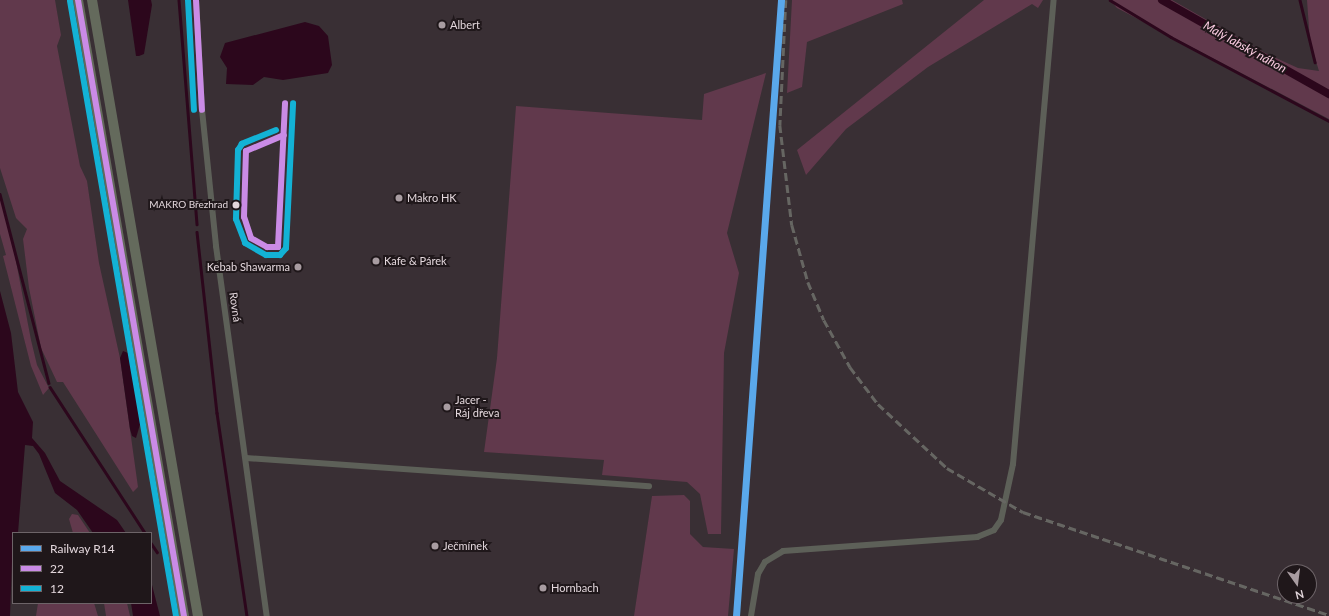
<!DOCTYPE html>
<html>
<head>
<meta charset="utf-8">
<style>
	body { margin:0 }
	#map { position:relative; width:1329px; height:616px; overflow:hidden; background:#392f34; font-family:Lato,sans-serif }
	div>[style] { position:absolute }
	.green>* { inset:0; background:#61394c }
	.water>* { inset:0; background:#2c071c }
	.stream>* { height:2.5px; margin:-1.25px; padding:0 1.25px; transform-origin:1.25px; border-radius:1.25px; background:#2c071c }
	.canal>* { height:8px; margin:-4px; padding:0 4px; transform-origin:4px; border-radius:4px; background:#2c071c }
	.minor>* { height:6px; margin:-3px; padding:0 3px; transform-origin:3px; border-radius:3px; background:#5d6058 }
	.primary>* { height:10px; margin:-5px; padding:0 5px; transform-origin:5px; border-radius:5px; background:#646a5c }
	.rail>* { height:2.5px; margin-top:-1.25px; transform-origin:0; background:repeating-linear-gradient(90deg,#666662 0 8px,transparent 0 12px) }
	.bus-1>* { height:6px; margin:-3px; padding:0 3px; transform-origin:3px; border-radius:3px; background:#ca8be6 }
	.bus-2>* { height:6px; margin:-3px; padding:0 3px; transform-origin:3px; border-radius:3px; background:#13b2d5 }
	.rail-1>* { height:7px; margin:-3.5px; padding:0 3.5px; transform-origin:3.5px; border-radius:3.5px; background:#5aa8eb }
	.dots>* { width:11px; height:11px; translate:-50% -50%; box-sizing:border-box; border:2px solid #1f171a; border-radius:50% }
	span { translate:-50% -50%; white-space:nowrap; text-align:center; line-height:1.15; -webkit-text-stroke:4px #1f171a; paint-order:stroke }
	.bus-label { font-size:10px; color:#e3d7dc }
	.right { translate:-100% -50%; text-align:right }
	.poi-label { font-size:11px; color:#e3d7dc }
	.left { translate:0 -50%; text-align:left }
	.street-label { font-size:11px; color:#e3d7dc }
	.water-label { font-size:12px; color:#fdcde3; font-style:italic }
	.legend { position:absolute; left:12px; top:532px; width:140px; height:72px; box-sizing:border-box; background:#1f171a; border:1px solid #6d6468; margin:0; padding:5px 7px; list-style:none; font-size:12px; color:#e3d7dc }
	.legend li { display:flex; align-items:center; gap:8px; height:20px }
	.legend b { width:20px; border:1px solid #6d6468 }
	.north { position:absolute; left:1277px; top:564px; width:40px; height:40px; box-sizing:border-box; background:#1f171a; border:1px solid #6d6468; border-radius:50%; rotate:166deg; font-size:11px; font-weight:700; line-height:16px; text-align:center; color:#e3d7dc }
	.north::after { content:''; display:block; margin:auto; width:14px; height:18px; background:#a89ca1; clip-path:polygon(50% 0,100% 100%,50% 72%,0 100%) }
</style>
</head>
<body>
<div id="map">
	<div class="green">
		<i style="clip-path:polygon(0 0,55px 0,61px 35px,57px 46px,80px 166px,87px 181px,99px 263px,120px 358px,138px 487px,133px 492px,63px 382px,57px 382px,41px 348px,29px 288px,23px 239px,27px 229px,16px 218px,0 168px)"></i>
		<i style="clip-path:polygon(792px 0,902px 0,903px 4px,807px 42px,802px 87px,787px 93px)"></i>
		<i style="clip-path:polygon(984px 0,1043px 0,1038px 8px,1032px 4px,928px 67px,846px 129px,806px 175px,797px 150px)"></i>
		<i style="clip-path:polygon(1110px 0,1172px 0,1265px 53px,1298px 68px,1319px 71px,1310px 42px,1307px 0,1329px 0,1329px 119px,1117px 8px)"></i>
		<i style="clip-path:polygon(766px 73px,727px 233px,739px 273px,724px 353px,721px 534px,708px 534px,700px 494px,687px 482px,602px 475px,604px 460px,484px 452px,497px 358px,516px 106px,702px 120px,704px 94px)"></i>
		<i style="clip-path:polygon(0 195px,15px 256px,9px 256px,15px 256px,31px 340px,37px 365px,49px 388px,43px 395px,31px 366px,3px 256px,6px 255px,0 234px)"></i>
		<i style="clip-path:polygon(684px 495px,690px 501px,690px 534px,703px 547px,734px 549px,728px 616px,634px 616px,652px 496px)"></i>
		<i style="clip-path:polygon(72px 514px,78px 515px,90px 533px,73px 533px,69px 519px)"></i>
		<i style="clip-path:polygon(38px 603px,94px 603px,98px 616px,36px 616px)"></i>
		<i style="clip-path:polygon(104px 603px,127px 603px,130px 616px,106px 616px)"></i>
	</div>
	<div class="water">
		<i style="clip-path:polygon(128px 0,151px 0,152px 5px,144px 54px,139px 56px,136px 56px)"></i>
		<i style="clip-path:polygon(305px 22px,319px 26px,328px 36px,332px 65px,328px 73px,283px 80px,264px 77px,253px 85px,226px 84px,227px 68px,220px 57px,225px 43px)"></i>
		<i style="clip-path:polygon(0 291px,11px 333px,18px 392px,33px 422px,32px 438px,45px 453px,60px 481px,117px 520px,126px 533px,93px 533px,77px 510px,55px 493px,39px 454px,33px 446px,25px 445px,18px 533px,13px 533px,10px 616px,0 616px)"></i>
		<i style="clip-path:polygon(123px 351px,128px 353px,132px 367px,141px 421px,136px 438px,132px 436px,130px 429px,120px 358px)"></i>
		<i style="clip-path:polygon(151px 581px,160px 616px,133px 616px,131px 603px,151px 603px)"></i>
	</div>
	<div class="stream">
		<i style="left:179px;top:0;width:225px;rotate:85.4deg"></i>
		<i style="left:1110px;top:0;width:71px;rotate:31.2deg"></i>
		<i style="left:1171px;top:37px;width:179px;rotate:28deg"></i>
		<i style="left:1300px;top:0;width:64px;rotate:76.4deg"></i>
		<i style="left:0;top:194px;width:195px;rotate:75.5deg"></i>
		<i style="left:197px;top:232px;width:182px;rotate:83.7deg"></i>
		<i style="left:217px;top:413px;width:205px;rotate:81.6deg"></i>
		<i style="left:50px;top:387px;width:174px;rotate:56.9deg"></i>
		<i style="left:151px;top:543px;width:11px;rotate:56deg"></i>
	</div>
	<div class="canal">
		<i style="left:1162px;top:0;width:192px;rotate:29.4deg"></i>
	</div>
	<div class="minor">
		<i style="left:196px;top:0;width:110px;rotate:86.9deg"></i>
		<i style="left:202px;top:110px;width:137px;rotate:84.1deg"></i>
		<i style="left:216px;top:246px;width:373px;rotate:82.2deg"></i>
		<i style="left:246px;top:458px;width:404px;rotate:4deg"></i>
		<i style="left:751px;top:616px;width:43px;rotate:-80.5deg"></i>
		<i style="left:758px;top:574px;width:14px;rotate:-60deg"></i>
		<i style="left:765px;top:562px;width:21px;rotate:-31deg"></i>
		<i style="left:783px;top:551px;width:195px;rotate:-4.1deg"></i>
		<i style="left:977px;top:537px;width:18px;rotate:-22deg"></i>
		<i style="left:994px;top:530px;width:12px;rotate:-55deg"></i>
		<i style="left:1001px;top:520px;width:57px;rotate:-77.9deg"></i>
		<i style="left:1013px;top:464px;width:466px;rotate:-85deg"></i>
	</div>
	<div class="primary">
		<i style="left:78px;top:0;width:625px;rotate:80.24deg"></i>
		<i style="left:92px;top:0;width:625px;rotate:80.24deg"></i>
	</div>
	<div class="rail">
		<i style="left:786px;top:0;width:125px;rotate:92.7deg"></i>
		<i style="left:780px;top:125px;width:101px;rotate:83.2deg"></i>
		<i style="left:792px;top:225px;width:59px;rotate:74.3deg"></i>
		<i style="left:808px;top:282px;width:41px;rotate:67.2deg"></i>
		<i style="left:824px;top:320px;width:54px;rotate:61deg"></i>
		<i style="left:850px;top:367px;width:46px;rotate:52.9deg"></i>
		<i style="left:878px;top:404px;width:94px;rotate:42.8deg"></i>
		<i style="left:947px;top:468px;width:88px;rotate:30.1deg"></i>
		<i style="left:1023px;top:512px;width:323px;rotate:18.6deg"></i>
	</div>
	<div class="bus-1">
		<i style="left:78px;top:0;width:625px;rotate:80.24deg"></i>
		<i style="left:196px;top:0;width:110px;rotate:86.9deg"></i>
		<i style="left:278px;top:247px;width:11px;rotate:180deg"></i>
		<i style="left:267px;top:247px;width:18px;rotate:-151deg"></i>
		<i style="left:251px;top:238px;width:22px;rotate:-108deg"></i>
		<i style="left:244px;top:217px;width:66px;rotate:-88.3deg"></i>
		<i style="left:246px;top:151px;width:41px;rotate:-22.8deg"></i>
		<i style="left:278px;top:247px;width:144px;rotate:-87.2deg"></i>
	</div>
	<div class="bus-2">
		<i style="left:188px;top:0;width:110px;rotate:86.9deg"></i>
		<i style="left:70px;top:1px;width:624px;rotate:80.22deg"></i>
		<i style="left:276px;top:130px;width:37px;rotate:158deg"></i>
		<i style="left:242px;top:144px;width:7px;rotate:124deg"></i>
		<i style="left:238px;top:150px;width:69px;rotate:91.7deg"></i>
		<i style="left:236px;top:219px;width:26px;rotate:69deg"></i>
		<i style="left:245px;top:243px;width:24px;rotate:30deg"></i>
		<i style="left:266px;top:255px;width:14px"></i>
		<i style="left:280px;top:255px;width:9px;rotate:-49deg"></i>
		<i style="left:286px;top:248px;width:145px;rotate:-87.2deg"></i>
	</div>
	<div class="rail-1">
		<i style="left:736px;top:616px;width:618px;rotate:-85.82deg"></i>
	</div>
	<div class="dots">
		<i style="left:442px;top:25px;background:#a89ca1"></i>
		<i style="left:399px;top:198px;background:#a89ca1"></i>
		<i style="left:236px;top:205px;background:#e3d7dc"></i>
		<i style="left:376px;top:261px;background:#a89ca1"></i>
		<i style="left:298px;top:267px;background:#a89ca1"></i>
		<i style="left:447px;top:407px;background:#a89ca1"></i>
		<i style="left:435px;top:546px;background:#a89ca1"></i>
		<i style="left:543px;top:588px;background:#a89ca1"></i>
	</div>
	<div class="bus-label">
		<span class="right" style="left:228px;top:205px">MAKRO Březhrad</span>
	</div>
	<div class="poi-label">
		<span class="left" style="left:450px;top:25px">Albert</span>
		<span class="left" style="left:407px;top:198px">Makro HK</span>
		<span class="left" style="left:384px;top:261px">Kafe &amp; Párek</span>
		<span class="right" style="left:290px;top:267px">Kebab Shawarma</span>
		<span class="left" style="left:455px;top:407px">Jacer -<br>Ráj dřeva</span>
		<span class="left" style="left:443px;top:546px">Ječmínek</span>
		<span class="left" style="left:551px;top:588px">Hornbach</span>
	</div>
	<div class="street-label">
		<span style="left:235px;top:307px;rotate:82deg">Rovná</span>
	</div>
	<div class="water-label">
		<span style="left:1245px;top:47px;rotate:29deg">Malý labský náhon</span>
	</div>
	<ul class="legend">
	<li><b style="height:5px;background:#5aa8eb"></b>Railway R14</li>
	<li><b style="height:5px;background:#ca8be6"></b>22</li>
	<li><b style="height:5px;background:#13b2d5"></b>12</li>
	</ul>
	<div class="north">N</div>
</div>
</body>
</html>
